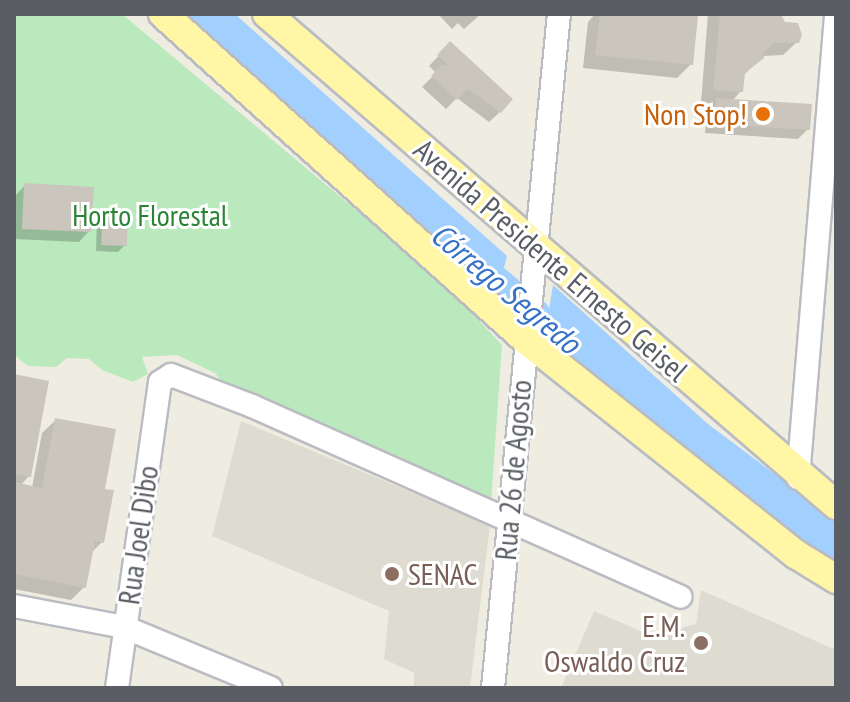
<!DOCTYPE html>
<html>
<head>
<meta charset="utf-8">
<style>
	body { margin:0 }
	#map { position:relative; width:850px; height:702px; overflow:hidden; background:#efede1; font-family:"PT Sans Narrow",sans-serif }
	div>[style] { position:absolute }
	.education>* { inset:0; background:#dedcd0 }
	.green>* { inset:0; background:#bbe9be }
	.water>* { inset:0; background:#a1d0ff }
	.shadow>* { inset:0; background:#0003 }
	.river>* { height:32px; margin:-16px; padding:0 16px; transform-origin:16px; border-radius:16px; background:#a1d0ff }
	.building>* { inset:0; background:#cac6be }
	.roads { filter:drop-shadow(2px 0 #babcc2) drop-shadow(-2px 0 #babcc2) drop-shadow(0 2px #babcc2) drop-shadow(0 -2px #babcc2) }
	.minor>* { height:22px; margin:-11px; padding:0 11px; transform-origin:11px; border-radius:11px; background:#fff }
	.major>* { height:28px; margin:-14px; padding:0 14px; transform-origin:14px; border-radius:14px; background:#fff6a6 }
	.dots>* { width:22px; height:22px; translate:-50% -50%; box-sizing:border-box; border:4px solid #fff; border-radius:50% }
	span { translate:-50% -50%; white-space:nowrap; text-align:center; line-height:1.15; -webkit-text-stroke:6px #fff; paint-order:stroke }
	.food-label { font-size:30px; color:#c56008 }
	.right { translate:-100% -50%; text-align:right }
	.park-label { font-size:30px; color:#2b8335 }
	.street-label { font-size:30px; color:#5a5e64 }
	.education-label { font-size:30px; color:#785e54 }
	.left { translate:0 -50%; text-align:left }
	.water-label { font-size:32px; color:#3572c6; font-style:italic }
	.frame { position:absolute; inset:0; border:16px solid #5a5e64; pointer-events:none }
</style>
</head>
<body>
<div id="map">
	<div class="education">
		<i style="clip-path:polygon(241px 421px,490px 525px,470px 688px,414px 688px,414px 673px,384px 659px,389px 611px,212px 536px)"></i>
		<i style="clip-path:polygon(701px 590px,836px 650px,836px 688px,561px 688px,594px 611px,652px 636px,696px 624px)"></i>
	</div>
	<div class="green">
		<i style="clip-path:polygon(14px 14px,122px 14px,447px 286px,502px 345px,491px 502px,225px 386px,215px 373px,177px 355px,142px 357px,148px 374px,133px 382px,102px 370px,89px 359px,67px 358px,56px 367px,28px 366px,14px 355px)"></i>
	</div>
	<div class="water">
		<i style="clip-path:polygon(170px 14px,235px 14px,507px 256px,497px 294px,448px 258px)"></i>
		<i style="clip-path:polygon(553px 285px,708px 424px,836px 520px,836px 571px,543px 346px)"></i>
	</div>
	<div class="shadow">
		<i style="clip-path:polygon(438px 14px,481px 14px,464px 29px,458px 23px,452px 29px)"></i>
		<i style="clip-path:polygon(595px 14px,695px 17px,691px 64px,677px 78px,583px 68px,588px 22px)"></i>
		<i style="clip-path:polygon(708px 14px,778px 14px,785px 25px,790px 22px,800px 29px,797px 42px,783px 55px,762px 56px,743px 76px,741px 91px,732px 101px,808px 129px,798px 139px,705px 133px,707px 110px,713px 104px,701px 103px)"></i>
		<i style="clip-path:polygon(450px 44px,500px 112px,489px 122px,457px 98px,446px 109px,422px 87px,436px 73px,429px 66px)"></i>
		<i style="clip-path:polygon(25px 185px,89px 231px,79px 242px,14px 239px,15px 196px)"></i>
		<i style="clip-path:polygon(104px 213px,125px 245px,118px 252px,96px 251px,97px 220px)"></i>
		<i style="clip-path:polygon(14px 376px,29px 476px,20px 486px,32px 488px,42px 433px,56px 420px,102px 490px,102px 542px,91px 553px,84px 587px,71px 600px,14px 589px)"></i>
	</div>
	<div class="river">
		<i style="left:466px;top:257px;width:89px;rotate:40deg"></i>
	</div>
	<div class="building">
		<i style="clip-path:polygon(600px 14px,698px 16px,693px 65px,595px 55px)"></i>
		<i style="clip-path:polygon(720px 14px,781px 14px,785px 22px,798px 23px,802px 35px,799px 43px,774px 43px,764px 52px,764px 58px,745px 73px,743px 92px,713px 90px)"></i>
		<i style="clip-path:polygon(450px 41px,513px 99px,501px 113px,468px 89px,457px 100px,431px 76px,442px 64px,451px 67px,437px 55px)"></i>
		<i style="clip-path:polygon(716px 98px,812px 104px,810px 130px,715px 124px)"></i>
		<i style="clip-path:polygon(24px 183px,94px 187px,91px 232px,22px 229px)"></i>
		<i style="clip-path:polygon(103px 211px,128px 212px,127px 246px,101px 245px)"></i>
		<i style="clip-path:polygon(14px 374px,49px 381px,31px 477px,14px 474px)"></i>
		<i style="clip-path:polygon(55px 418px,116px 429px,105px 489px,114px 490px,104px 543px,95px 541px,86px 588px,14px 574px,14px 482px,42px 488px)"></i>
	</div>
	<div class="roads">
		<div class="minor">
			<i style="left:798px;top:478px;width:465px;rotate:-85.3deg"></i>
			<i style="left:14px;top:606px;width:112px;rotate:10.8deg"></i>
			<i style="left:124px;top:627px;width:159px;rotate:22.5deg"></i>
			<i style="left:117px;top:688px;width:309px;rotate:-82deg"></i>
			<i style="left:160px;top:382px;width:13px;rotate:-32deg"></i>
			<i style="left:171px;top:375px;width:87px;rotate:20.9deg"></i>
			<i style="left:252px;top:406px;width:469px;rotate:24deg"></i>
			<i style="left:493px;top:688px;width:677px;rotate:-84.41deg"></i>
		</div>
		<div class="major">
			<i style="left:163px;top:14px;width:486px;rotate:41.9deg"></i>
			<i style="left:525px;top:339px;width:347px;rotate:38.5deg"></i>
			<i style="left:797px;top:555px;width:46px;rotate:31.6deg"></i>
			<i style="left:267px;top:14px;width:752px;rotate:40.79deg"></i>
		</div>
	</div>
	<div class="dots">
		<i style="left:763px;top:114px;background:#e8710a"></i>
		<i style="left:392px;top:574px;background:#8d6e63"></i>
		<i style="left:701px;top:643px;background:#8d6e63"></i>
	</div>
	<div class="food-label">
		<span class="right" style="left:747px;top:114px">Non Stop!</span>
	</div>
	<div class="park-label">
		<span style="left:150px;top:215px">Horto Florestal</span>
	</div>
	<div class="street-label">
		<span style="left:551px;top:260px;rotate:41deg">Avenida Presidente Ernesto Geisel</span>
		<span style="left:513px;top:470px;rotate:-85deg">Rua 26 de Agosto</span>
		<span style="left:138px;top:535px;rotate:-82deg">Rua Joel Dibo</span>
	</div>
	<div class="education-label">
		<span class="left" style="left:408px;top:574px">SENAC</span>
		<span class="right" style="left:685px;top:643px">E.M.<br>Oswaldo Cruz</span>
	</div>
	<div class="water-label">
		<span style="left:506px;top:288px;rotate:40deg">Córrego Segredo</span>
	</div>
	<div class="frame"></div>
</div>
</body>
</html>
